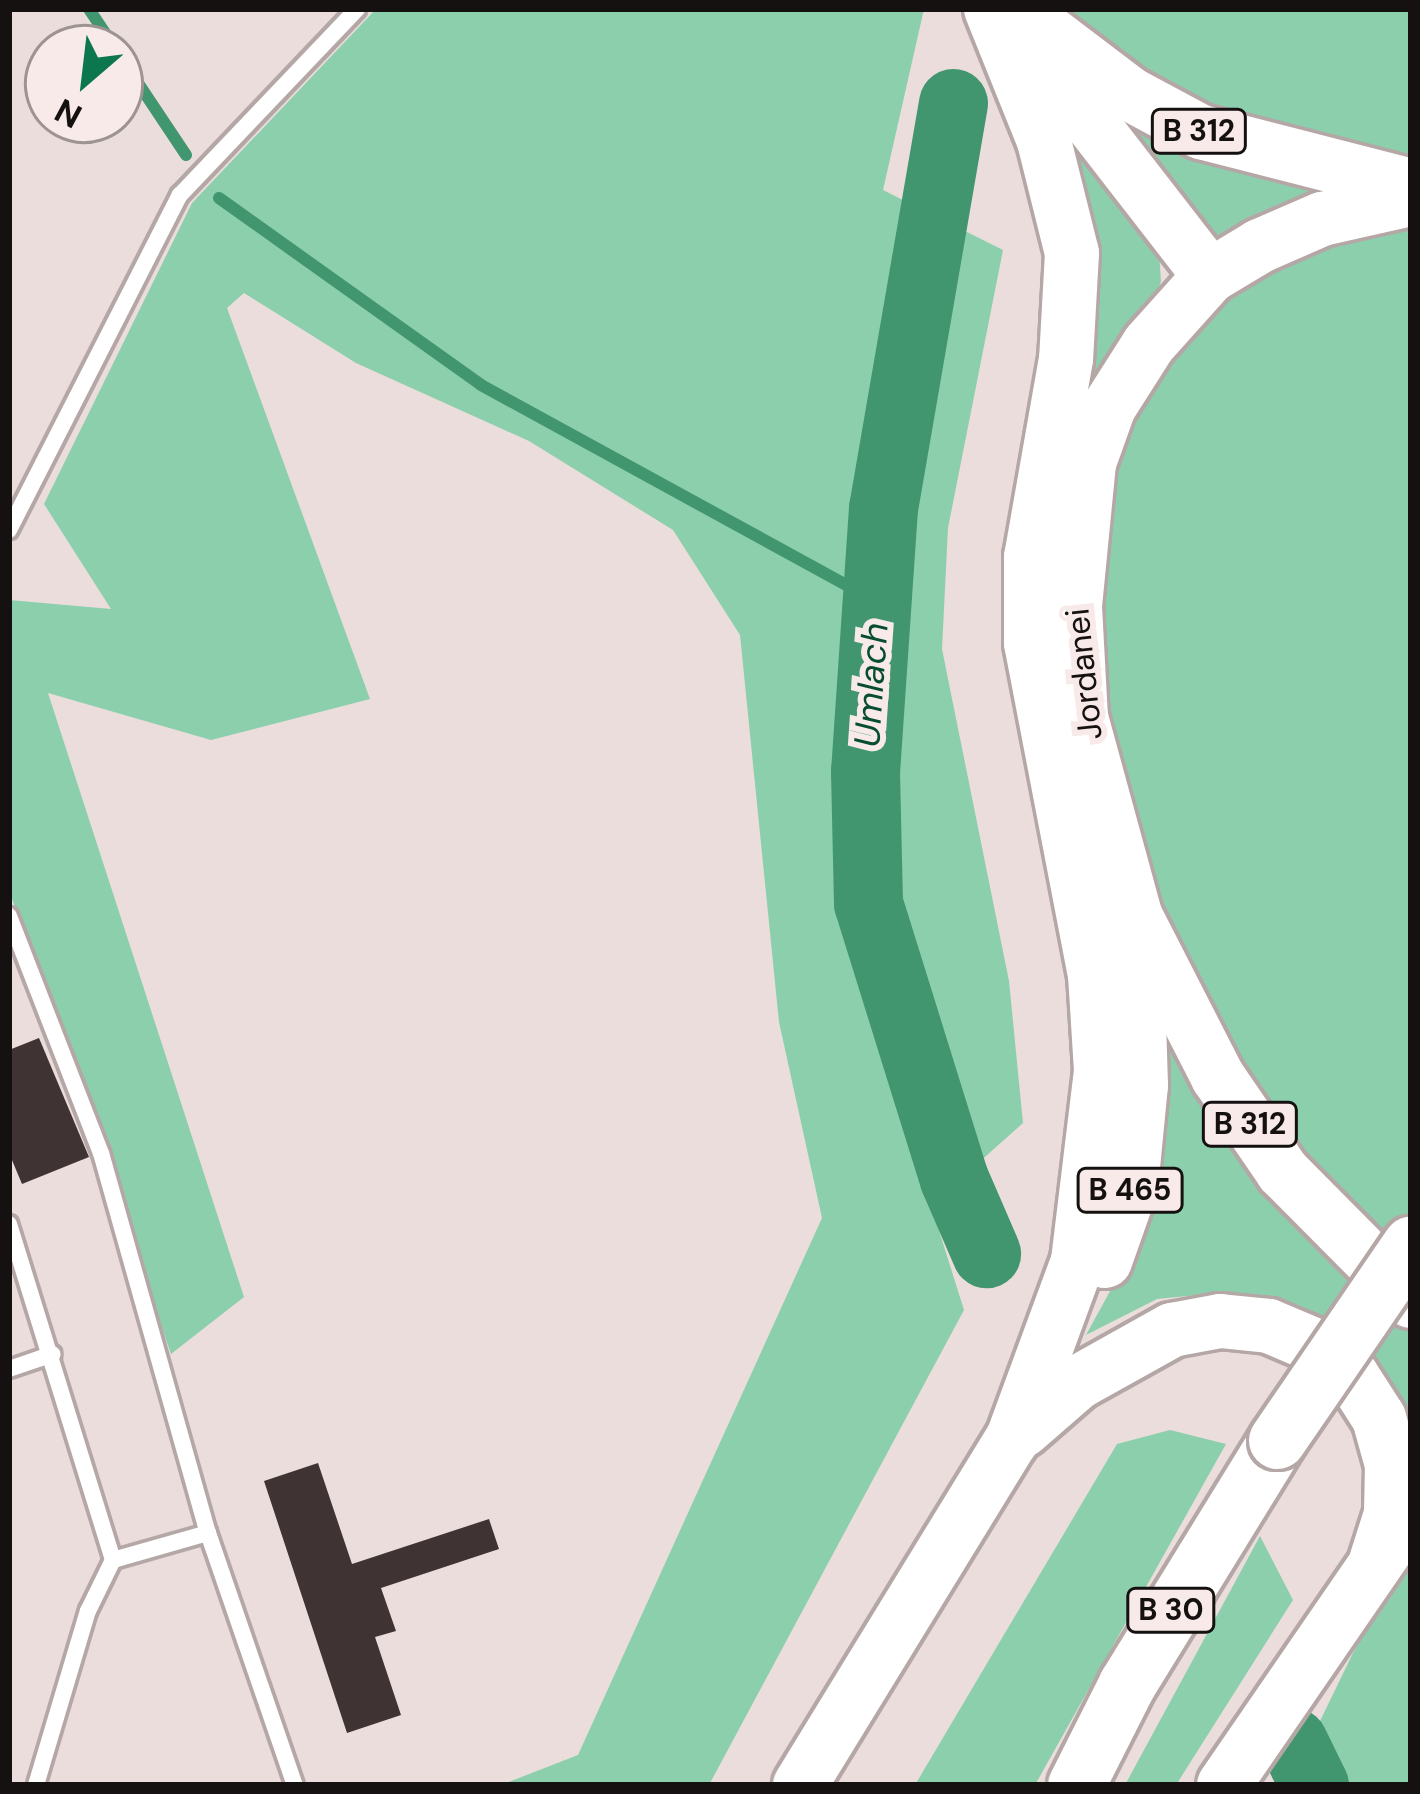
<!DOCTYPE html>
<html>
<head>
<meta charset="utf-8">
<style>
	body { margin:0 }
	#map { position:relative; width:1420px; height:1794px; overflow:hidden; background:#ebdddc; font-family:"DM Sans",sans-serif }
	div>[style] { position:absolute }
	.green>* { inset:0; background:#8ccfac }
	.stream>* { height:12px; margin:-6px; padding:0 6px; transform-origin:6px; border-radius:6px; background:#42966f }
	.river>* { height:69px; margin:-34.5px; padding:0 34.5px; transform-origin:34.5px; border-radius:34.5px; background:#42966f }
	.building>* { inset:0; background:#3f3433 }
	.roads { filter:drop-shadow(3px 0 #b4a7a6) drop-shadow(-3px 0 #b4a7a6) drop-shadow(0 3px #b4a7a6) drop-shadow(0 -3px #b4a7a6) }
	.service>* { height:16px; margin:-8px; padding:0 8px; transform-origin:8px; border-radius:8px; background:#fff }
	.primary>* { height:54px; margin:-27px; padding:0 27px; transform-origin:27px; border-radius:27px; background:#fff }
	.trunk>* { height:57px; margin:-28.5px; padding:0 28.5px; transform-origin:28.5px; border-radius:28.5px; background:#fff }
	.bridges { filter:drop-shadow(3px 0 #b4a7a6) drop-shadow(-3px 0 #b4a7a6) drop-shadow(0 3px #b4a7a6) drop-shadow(0 -3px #b4a7a6) }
	.trunk-bridge>* { height:57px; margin:-28.5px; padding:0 28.5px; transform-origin:28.5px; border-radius:28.5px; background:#fff }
	span { translate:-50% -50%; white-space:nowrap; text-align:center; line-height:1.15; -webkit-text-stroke:12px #f8eae9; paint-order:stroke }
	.shield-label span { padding:3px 9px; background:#f8eae9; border:3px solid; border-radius:9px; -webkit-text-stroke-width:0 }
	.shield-label { font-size:30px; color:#151110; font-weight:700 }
	.street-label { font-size:33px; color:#151110 }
	.water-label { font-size:36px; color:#074d32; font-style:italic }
	.frame { position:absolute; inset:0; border:12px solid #151110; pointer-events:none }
	.north { position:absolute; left:24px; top:24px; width:120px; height:120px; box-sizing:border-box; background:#f8eae9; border:3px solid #9d9392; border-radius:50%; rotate:208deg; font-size:33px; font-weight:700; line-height:48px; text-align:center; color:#151110 }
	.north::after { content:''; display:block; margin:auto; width:42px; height:54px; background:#0c764f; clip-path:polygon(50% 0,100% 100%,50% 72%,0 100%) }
</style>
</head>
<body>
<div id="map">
	<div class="green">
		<i style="clip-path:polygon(376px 9px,924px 9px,883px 190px,1003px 250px,948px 528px,942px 649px,1009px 981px,1023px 1123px,931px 1205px,964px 1310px,709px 1785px,501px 1785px,578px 1755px,822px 1218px,779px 1022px,740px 635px,673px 530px,529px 441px,356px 363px,244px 293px,227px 308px,370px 699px,211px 740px,48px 693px,244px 1297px,171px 1354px,9px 890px,9px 600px,111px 609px,44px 504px,192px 203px)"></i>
		<i style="clip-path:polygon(1069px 9px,1411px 9px,1411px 159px,1298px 144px,1167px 92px)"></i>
		<i style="clip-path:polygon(1069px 76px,1359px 191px,1215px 260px)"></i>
		<i style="clip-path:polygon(1058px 124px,1159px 253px,1161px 281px,1149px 320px,1091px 387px,1084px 384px)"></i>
		<i style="clip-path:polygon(1411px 223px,1411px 1282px,1276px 1132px,1160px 920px,1106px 730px,1094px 626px,1116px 441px,1208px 301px,1273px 259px)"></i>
		<i style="clip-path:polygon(1158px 1037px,1174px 1037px,1248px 1166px,1300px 1229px,1411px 1334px,1411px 1421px,1382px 1373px,1290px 1306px,1218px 1293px,1157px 1299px,1086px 1335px,1120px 1273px)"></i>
		<i style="clip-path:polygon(1170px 1430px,1226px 1444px,1035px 1785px,915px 1785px,1117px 1444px)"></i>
		<i style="clip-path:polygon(1260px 1536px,1293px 1600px,1176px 1785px,1125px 1785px)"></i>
		<i style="clip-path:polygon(1411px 1556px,1411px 1785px,1289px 1785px,1353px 1653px)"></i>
	</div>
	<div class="stream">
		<i style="left:89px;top:9px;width:47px;rotate:56.3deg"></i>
		<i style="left:120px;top:56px;width:119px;rotate:56.3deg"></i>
		<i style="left:219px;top:198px;width:322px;rotate:35.5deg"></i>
		<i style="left:481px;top:385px;width:456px;rotate:28.7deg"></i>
	</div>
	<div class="river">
		<i style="left:953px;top:103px;width:411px;rotate:99.8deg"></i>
		<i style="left:883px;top:508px;width:264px;rotate:93.9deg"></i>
		<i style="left:865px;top:771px;width:132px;rotate:88.7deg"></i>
		<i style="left:868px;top:903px;width:289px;rotate:72.7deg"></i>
		<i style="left:954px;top:1179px;width:81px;rotate:66.6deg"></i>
		<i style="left:1293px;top:1742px;width:48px;rotate:64deg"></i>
	</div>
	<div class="building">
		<i style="clip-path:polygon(39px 1038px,89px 1157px,22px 1184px,9px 1153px,9px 1050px)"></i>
		<i style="clip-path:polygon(318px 1463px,352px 1564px,489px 1519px,499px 1549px,381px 1588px,396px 1631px,375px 1637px,401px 1715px,347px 1733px,264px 1481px)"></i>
	</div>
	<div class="roads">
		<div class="service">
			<i style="left:9px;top:530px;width:376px;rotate:-63deg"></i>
			<i style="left:180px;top:195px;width:257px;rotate:-46.4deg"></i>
			<i style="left:9px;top:916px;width:254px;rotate:68.8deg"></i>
			<i style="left:101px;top:1153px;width:395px;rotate:74.3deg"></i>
			<i style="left:9px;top:1224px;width:352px;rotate:72.8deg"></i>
			<i style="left:113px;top:1560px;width:99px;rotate:-15.9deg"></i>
			<i style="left:208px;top:1533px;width:267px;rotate:71deg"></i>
			<i style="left:9px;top:1369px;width:46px;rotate:-18.8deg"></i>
			<i style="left:36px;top:1785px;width:182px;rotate:-73.4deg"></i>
			<i style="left:88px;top:1611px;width:57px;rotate:-63.9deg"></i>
		</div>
		<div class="primary">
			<i style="left:991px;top:9px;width:142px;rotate:68.1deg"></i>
			<i style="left:1044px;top:141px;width:115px;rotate:76deg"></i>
			<i style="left:1072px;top:253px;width:106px;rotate:93.2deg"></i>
			<i style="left:1066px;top:359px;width:201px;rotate:100deg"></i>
			<i style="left:1031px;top:557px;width:86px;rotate:90deg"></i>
			<i style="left:1031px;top:643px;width:338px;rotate:79.1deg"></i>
			<i style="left:1095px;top:975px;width:96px;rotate:86.4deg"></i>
			<i style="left:1101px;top:1071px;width:191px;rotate:96.9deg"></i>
			<i style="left:1078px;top:1261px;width:191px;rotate:110.2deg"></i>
			<i style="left:1018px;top:9px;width:141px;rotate:37.2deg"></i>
			<i style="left:1130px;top:94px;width:81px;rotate:28.2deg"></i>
			<i style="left:1201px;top:132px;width:217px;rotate:14.4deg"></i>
			<i style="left:1030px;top:44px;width:294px;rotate:52.2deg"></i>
			<i style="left:1411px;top:199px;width:91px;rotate:167.3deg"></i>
			<i style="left:1322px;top:219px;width:68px;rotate:156.5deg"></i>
			<i style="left:1260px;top:246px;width:58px;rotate:149deg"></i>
			<i style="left:1210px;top:276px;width:91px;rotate:131.9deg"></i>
			<i style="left:1149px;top:344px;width:75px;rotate:122.4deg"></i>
			<i style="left:1109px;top:407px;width:59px;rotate:109.7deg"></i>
			<i style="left:1089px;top:463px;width:145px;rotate:95.6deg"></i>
			<i style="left:1075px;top:607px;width:110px;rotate:86.9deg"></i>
			<i style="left:1081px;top:717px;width:205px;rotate:74.7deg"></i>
			<i style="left:1135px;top:915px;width:182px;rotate:62.9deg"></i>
			<i style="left:1218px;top:1077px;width:115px;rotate:55.6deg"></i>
			<i style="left:1283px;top:1172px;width:182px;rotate:45.2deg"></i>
			<i style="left:1105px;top:1261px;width:78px;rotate:-70.6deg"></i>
			<i style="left:1131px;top:1187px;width:102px;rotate:-84.4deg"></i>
			<i style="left:1141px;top:1085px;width:156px;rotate:-91.8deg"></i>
			<i style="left:1023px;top:1430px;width:72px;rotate:-41deg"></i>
			<i style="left:1077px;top:1383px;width:109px;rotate:-29.2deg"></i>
			<i style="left:1172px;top:1330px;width:49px;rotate:-10.6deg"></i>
			<i style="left:1220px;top:1321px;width:49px;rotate:5.8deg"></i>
			<i style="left:1269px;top:1326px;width:49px;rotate:22.9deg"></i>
			<i style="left:1314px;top:1345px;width:49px;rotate:39.2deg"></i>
			<i style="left:1352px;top:1376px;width:50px;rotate:57.3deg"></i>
			<i style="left:1379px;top:1418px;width:49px;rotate:74.5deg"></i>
			<i style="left:1392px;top:1465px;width:49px;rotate:91.2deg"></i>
			<i style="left:1391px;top:1514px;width:49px;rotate:107.7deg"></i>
			<i style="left:800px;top:1785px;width:440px;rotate:-58.5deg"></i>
			<i style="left:1224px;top:1785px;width:303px;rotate:-55.5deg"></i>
		</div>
		<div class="trunk">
			<i style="left:1076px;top:1785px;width:113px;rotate:-63.2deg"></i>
			<i style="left:1127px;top:1684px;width:286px;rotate:-58.4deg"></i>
		</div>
	</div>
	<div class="bridges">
		<div class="trunk-bridge">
			<i style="left:1277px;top:1440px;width:237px;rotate:-55.6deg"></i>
		</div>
	</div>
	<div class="shield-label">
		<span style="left:1199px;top:131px">B 312</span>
		<span style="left:1250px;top:1124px">B 312</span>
		<span style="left:1130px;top:1190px">B 465</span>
		<span style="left:1171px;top:1610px">B 30</span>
	</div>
	<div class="street-label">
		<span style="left:1084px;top:674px;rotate:-96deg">Jordanei</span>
	</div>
	<div class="water-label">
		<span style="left:871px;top:685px;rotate:-86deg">Umlach</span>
	</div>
	<div class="frame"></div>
	<div class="north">N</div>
</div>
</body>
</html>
